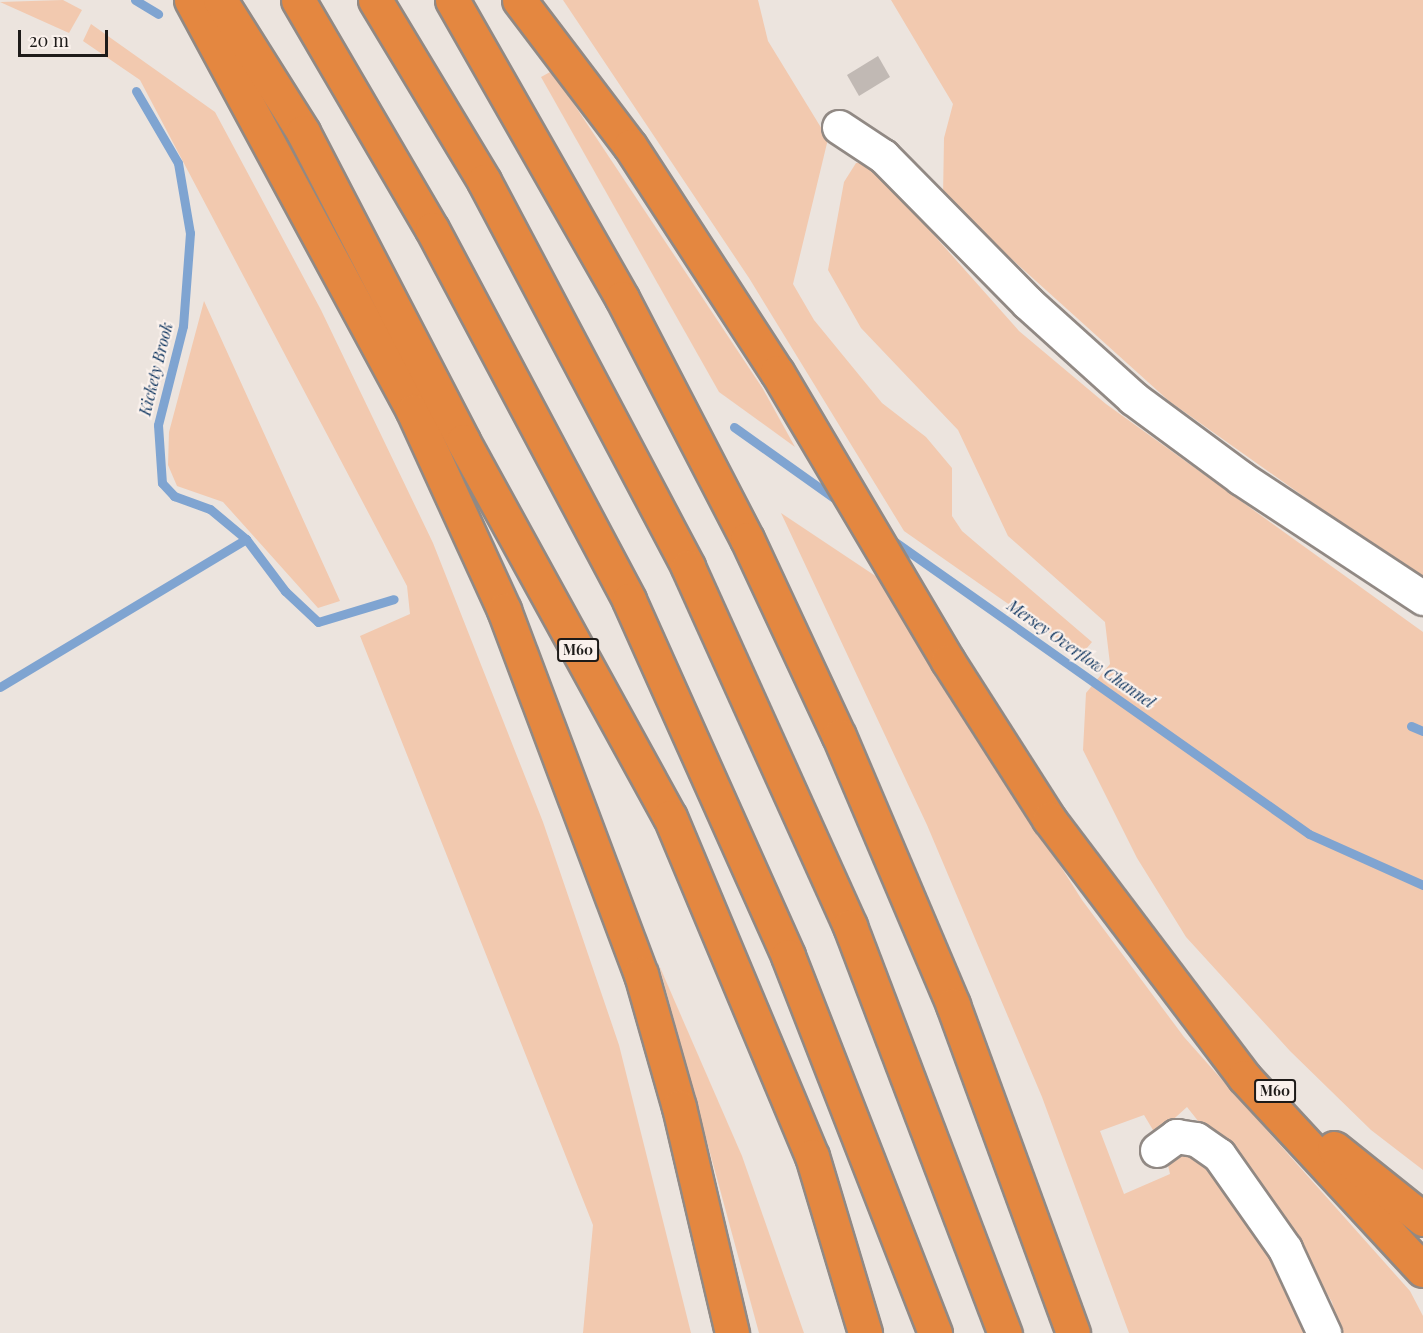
<!DOCTYPE html>
<html>
<head>
<meta charset="utf-8">
<style>
	body { margin:0 }
	#map { position:relative; width:1423px; height:1333px; overflow:hidden; background:#ece4de; font-family:"Playfair Display",serif }
	div>[style] { position:absolute }
	.green>* { inset:0; background:#f2c9af }
	.stream>* { height:9px; margin:-4.5px; padding:0 4.5px; transform-origin:4.5px; border-radius:4.5px; background:#7fa4d1 }
	.building>* { inset:0; background:#c1b9b4 }
	.roads { filter:drop-shadow(2px 0 #918984) drop-shadow(-2px 0 #918984) drop-shadow(0 2px #918984) drop-shadow(0 -2px #918984) }
	.minor>* { height:33px; margin:-16.5px; padding:0 16.5px; transform-origin:16.5px; border-radius:16.5px; background:#fff }
	.highway>* { height:33px; margin:-16.5px; padding:0 16.5px; transform-origin:16.5px; border-radius:16.5px; background:#e48740 }
	span { translate:-50% -50%; white-space:nowrap; text-align:center; line-height:1.15; -webkit-text-stroke:4.5px #faf1ec; paint-order:stroke }
	.shield-label span { padding:2px 4px; background:#faf1ec; border:2px solid; border-radius:4px; -webkit-text-stroke-width:0 }
	.shield-label { font-size:14px; color:#1e1b19; font-weight:700 }
	.water-label { font-size:16px; color:#0c335e; font-style:italic }
	.scale { position:absolute; left:18px; top:30px; width:90px; height:27px; box-sizing:border-box; border:3px solid #1e1b19; border-top:0; padding-left:8px; font-size:18px; line-height:21px; white-space:nowrap; color:#1e1b19; -webkit-text-stroke:4px #faf1ec; paint-order:stroke }
</style>
</head>
<body>
<div id="map">
	<div class="green">
		<i style="clip-path:polygon(63px 0,82px 10px,69px 33px,0 2px)"></i>
		<i style="clip-path:polygon(563px 0,758px 0,768px 41px,828px 139px,793px 284px,814px 320px,882px 403px,926px 437px,952px 468px,952px 516px,962px 531px,1092px 642px,1081px 655px,904px 531px,749px 278px)"></i>
		<i style="clip-path:polygon(891px 0,1423px 0,1423px 581px,1169px 401px,943px 197px,944px 138px,953px 104px)"></i>
		<i style="clip-path:polygon(91px 24px,215px 112px,321px 310px,433px 543px,543px 822px,619px 1045px,691px 1333px,583px 1333px,593px 1225px,360px 636px,410px 614px,407px 586px,140px 80px,83px 41px)"></i>
		<i style="clip-path:polygon(552px 71px,763px 389px,795px 447px,719px 392px,541px 77px)"></i>
		<i style="clip-path:polygon(856px 163px,870px 163px,1019px 331px,1106px 404px,1423px 632px,1423px 1170px,1371px 1130px,1290px 1051px,1186px 937px,1137px 858px,1083px 750px,1086px 693px,1110px 664px,1105px 622px,1008px 536px,958px 430px,861px 328px,828px 270px,844px 182px)"></i>
		<i style="clip-path:polygon(204px 301px,340px 601px,318px 608px,223px 502px,177px 486px,168px 465px,169px 432px)"></i>
		<i style="clip-path:polygon(781px 513px,877px 577px,1082px 900px,1184px 1037px,1410px 1291px,1423px 1316px,1423px 1333px,1340px 1333px,1332px 1302px,1304px 1255px,1187px 1107px,1156px 1135px,1144px 1115px,1100px 1131px,1124px 1194px,1170px 1174px,1167px 1161px,1192px 1149px,1260px 1223px,1312px 1333px,1129px 1333px,1042px 1097px,927px 825px)"></i>
		<i style="clip-path:polygon(659px 965px,742px 1156px,804px 1333px,759px 1333px)"></i>
	</div>
	<div class="stream">
		<i style="left:135px;top:0;width:27px;rotate:31deg"></i>
		<i style="left:136px;top:91px;width:83px;rotate:59.7deg"></i>
		<i style="left:178px;top:163px;width:71px;rotate:80.3deg"></i>
		<i style="left:190px;top:233px;width:93px;rotate:94.3deg"></i>
		<i style="left:183px;top:326px;width:102px;rotate:104.2deg"></i>
		<i style="left:158px;top:425px;width:58px;rotate:86.1deg"></i>
		<i style="left:162px;top:483px;width:18px;rotate:47deg"></i>
		<i style="left:174px;top:496px;width:38px;rotate:20deg"></i>
		<i style="left:210px;top:509px;width:47px;rotate:39.8deg"></i>
		<i style="left:246px;top:539px;width:65px;rotate:53.1deg"></i>
		<i style="left:285px;top:591px;width:45px;rotate:43.2deg"></i>
		<i style="left:318px;top:622px;width:79px;rotate:-16.8deg"></i>
		<i style="left:734px;top:427px;width:131px;rotate:35.4deg"></i>
		<i style="left:888px;top:537px;width:515px;rotate:35.2deg"></i>
		<i style="left:1309px;top:834px;width:125px;rotate:24.1deg"></i>
		<i style="left:0;top:687px;width:287px;rotate:-31deg"></i>
		<i style="left:1411px;top:726px;width:13px;rotate:23deg"></i>
	</div>
	<div class="building">
		<i style="clip-path:polygon(878px 56px,890px 77px,859px 96px,847px 75px)"></i>
	</div>
	<div class="roads">
		<div class="minor">
			<i style="left:839px;top:127px;width:53px;rotate:33.4deg"></i>
			<i style="left:883px;top:156px;width:206px;rotate:45.4deg"></i>
			<i style="left:1028px;top:303px;width:142px;rotate:42.1deg"></i>
			<i style="left:1133px;top:398px;width:134px;rotate:36.5deg"></i>
			<i style="left:1241px;top:478px;width:218px;rotate:33.4deg"></i>
			<i style="left:1157px;top:1150px;width:24px;rotate:-36deg"></i>
			<i style="left:1176px;top:1136px;width:20px;rotate:9deg"></i>
			<i style="left:1196px;top:1139px;width:28px;rotate:35deg"></i>
			<i style="left:1219px;top:1155px;width:115px;rotate:54.9deg"></i>
			<i style="left:1285px;top:1249px;width:93px;rotate:65.1deg"></i>
		</div>
		<div class="highway">
			<i style="left:191px;top:0;width:467px;rotate:61.6deg"></i>
			<i style="left:413px;top:411px;width:219px;rotate:65.4deg"></i>
			<i style="left:504px;top:610px;width:389px;rotate:69.4deg"></i>
			<i style="left:641px;top:974px;width:138px;rotate:74.1deg"></i>
			<i style="left:679px;top:1107px;width:232px;rotate:76.8deg"></i>
			<i style="left:220px;top:0;width:156px;rotate:57.8deg"></i>
			<i style="left:303px;top:132px;width:348px;rotate:62.6deg"></i>
			<i style="left:463px;top:441px;width:429px;rotate:61.2deg"></i>
			<i style="left:670px;top:817px;width:368px;rotate:67.3deg"></i>
			<i style="left:812px;top:1156px;width:185px;rotate:73.3deg"></i>
			<i style="left:298px;top:0;width:265px;rotate:59.7deg"></i>
			<i style="left:432px;top:229px;width:420px;rotate:62deg"></i>
			<i style="left:629px;top:600px;width:390px;rotate:65.9deg"></i>
			<i style="left:788px;top:956px;width:405px;rotate:68.7deg"></i>
			<i style="left:375px;top:0;width:211px;rotate:58.9deg"></i>
			<i style="left:484px;top:181px;width:437px;rotate:62.1deg"></i>
			<i style="left:688px;top:567px;width:394px;rotate:65.7deg"></i>
			<i style="left:850px;top:926px;width:436px;rotate:69.2deg"></i>
			<i style="left:452px;top:0;width:343px;rotate:60.3deg"></i>
			<i style="left:622px;top:298px;width:271px;rotate:62.6deg"></i>
			<i style="left:747px;top:539px;width:217px;rotate:65deg"></i>
			<i style="left:839px;top:736px;width:292px;rotate:67deg"></i>
			<i style="left:953px;top:1005px;width:349px;rotate:69.9deg"></i>
			<i style="left:519px;top:0;width:183px;rotate:52.8deg"></i>
			<i style="left:630px;top:146px;width:270px;rotate:57deg"></i>
			<i style="left:777px;top:372px;width:336px;rotate:59.4deg"></i>
			<i style="left:948px;top:661px;width:188px;rotate:57.4deg"></i>
			<i style="left:1049px;top:819px;width:323px;rotate:52.9deg"></i>
			<i style="left:1244px;top:1077px;width:263px;rotate:47.2deg"></i>
			<i style="left:1334px;top:1148px;width:114px;rotate:38.6deg"></i>
		</div>
	</div>
	<div class="shield-label">
		<span style="left:578px;top:650px">M60</span>
		<span style="left:1275px;top:1091px">M60</span>
	</div>
	<div class="water-label">
		<span style="left:156px;top:369px;rotate:-76deg">Kickety Brook</span>
		<span style="left:1081px;top:654px;rotate:35deg">Mersey Overflow Channel</span>
	</div>
	<div class="scale">20 m</div>
</div>
</body>
</html>
